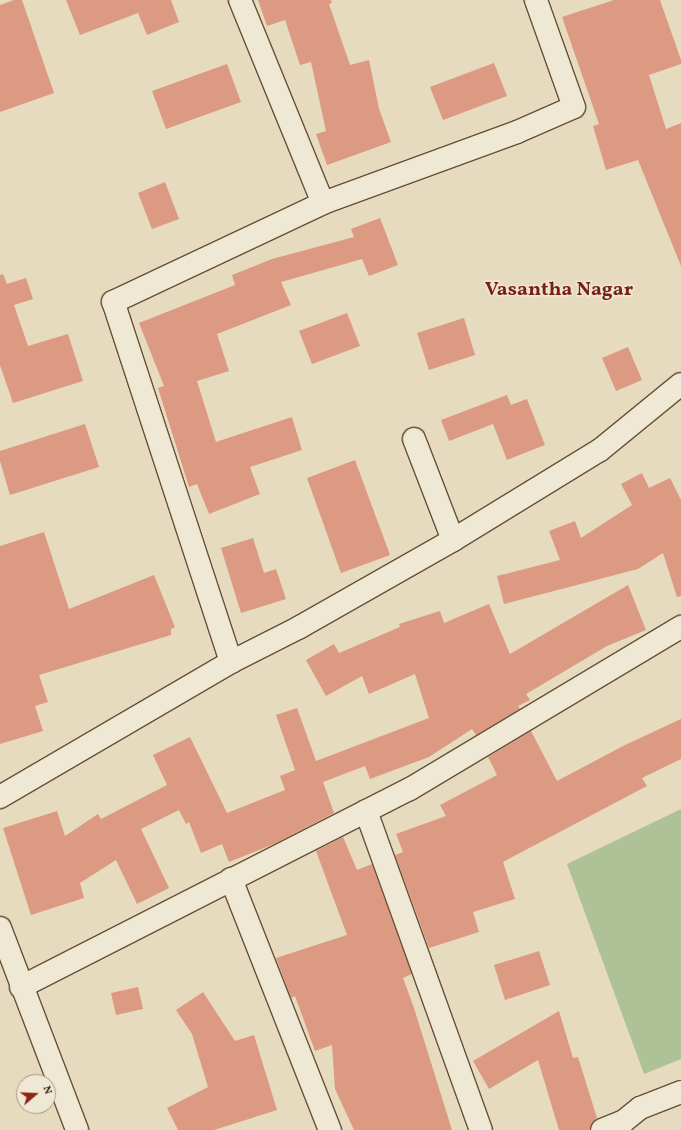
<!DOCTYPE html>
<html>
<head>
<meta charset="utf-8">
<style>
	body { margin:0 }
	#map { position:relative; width:681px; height:1130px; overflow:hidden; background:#e6dbbf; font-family:Vollkorn,serif }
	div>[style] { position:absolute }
	.green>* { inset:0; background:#afc197 }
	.building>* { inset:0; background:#db9a81 }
	.roads { filter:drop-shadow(1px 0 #675035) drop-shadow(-1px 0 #675035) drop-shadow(0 1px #675035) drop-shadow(0 -1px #675035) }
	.minor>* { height:22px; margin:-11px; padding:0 11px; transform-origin:11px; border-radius:11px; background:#efe8d5 }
	.tertiary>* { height:22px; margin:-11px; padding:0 11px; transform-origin:11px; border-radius:11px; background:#efe8d5 }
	span { translate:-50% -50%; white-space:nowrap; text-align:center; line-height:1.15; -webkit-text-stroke:3px #efe8d5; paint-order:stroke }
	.district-label { font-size:20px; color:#7a1f14; font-weight:700 }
	.north { position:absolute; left:16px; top:1074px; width:40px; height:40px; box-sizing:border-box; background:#efe8d5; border:1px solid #a89983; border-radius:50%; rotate:71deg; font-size:11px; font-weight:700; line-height:16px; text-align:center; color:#3d2207 }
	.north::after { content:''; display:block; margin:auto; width:14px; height:18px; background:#8f2418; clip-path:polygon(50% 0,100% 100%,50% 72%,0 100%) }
</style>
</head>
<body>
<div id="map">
	<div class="green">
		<i style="clip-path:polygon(681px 809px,681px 1059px,644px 1074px,567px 864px)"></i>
	</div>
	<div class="building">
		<i style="clip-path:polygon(14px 0,22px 0,54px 93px,0 112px,0 5px)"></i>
		<i style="clip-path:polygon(66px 0,171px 0,179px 22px,147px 35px,138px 13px,80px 35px)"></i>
		<i style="clip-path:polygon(258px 0,331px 0,332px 3px,329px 4px,350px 65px,369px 60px,379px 109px,391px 142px,327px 165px,316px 134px,326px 131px,311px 62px,300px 65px,285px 20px,267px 26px)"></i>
		<i style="clip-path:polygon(614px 0,660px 0,681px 60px,681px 64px,649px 75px,666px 129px,681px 123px,681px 266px,638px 160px,606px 170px,593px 126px,599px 124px,562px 17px)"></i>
		<i style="clip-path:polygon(494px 63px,507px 96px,443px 120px,430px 87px)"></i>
		<i style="clip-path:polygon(227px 64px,241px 102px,166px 129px,152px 91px)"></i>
		<i style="clip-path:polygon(165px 182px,179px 219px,152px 229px,138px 193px)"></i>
		<i style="clip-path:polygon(380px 218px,398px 265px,369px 276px,362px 259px,281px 282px,291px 305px,217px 334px,229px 371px,197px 381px,216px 442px,292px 417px,302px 450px,250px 467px,260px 494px,209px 514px,197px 484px,189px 487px,158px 388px,164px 386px,139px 323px,235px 285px,232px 275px,272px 259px,354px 237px,351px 229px)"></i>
		<i style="clip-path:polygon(3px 274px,7px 284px,26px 278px,33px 299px,14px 305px,28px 346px,68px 334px,83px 381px,13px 403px,0 365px,0 275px)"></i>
		<i style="clip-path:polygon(347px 313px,360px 346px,312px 364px,299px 331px)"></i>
		<i style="clip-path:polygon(464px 318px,475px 355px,429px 370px,417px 333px)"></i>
		<i style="clip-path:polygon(628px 347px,642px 380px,616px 391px,602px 358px)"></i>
		<i style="clip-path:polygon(507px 395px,511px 405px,527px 399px,545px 445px,507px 460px,493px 424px,449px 441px,441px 420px)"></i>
		<i style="clip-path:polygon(85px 424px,99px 467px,10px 495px,0 461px,0 451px)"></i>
		<i style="clip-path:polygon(355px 460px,390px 555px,341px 573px,307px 478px)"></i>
		<i style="clip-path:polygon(642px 473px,649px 488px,670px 478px,681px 500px,681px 596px,677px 597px,663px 553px,638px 569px,504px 604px,497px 576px,560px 560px,549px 531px,575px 521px,581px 538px,632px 505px,621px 484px)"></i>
		<i style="clip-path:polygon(44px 532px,69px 609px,154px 575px,175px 627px,171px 629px,171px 635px,39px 675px,48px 702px,35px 706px,43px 731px,0 744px,0 546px)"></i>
		<i style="clip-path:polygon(253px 538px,264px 573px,276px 569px,286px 599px,241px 613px,221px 548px)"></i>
		<i style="clip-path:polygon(628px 585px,646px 630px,607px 646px,526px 694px,530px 700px,518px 706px,520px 709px,476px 735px,472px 729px,429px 757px,370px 779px,365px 766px,323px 782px,334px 813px,274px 844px,229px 862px,222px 844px,201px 853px,189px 822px,186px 824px,179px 810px,141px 829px,169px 888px,137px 904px,116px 860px,80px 883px,84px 898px,31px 915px,3px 828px,57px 811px,65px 836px,98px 814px,101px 819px,167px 785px,153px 755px,190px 737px,227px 813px,285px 790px,280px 776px,295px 770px,276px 715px,297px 708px,316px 761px,429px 718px,415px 674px,369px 694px,362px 676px,326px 696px,306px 660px,334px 644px,339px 653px,400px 627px,399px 624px,440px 611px,444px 623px,489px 604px,510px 654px)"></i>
		<i style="clip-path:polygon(681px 719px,681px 759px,642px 778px,647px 786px,503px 862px,515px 899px,473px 912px,479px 932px,429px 948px,395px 855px,403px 852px,396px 834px,446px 816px,440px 805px,497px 775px,488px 757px,531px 731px,557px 781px,625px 745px)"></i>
		<i style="clip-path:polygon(343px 837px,357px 870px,372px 864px,412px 974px,403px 978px,414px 1008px,452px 1130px,354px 1130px,335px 1089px,332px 1045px,315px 1051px,295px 996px,291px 998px,276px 958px,347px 935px,316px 851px)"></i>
		<i style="clip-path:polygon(539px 951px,550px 985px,505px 1000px,494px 965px)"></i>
		<i style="clip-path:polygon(138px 987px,143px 1009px,116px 1015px,111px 993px)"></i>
		<i style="clip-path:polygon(203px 992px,235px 1041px,254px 1035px,277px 1110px,214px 1130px,178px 1130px,167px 1108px,208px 1087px,192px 1034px,176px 1010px)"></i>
		<i style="clip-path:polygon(559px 1011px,573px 1058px,578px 1057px,597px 1118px,592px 1123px,590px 1130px,559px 1130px,538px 1060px,489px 1089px,473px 1061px)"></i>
	</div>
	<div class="roads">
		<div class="minor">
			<i style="left:240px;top:0;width:219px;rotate:67.8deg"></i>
			<i style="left:414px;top:439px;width:108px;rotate:68.9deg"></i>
			<i style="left:231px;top:662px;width:379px;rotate:-108.1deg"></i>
			<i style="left:113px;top:302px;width:232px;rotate:-25.2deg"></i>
			<i style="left:323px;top:203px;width:207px;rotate:-20.1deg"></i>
			<i style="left:517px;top:132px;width:62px;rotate:-23.7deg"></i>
			<i style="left:574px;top:107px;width:114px;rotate:-109.6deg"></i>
			<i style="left:366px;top:811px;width:339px;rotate:70.2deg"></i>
			<i style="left:231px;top:879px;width:270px;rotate:68.5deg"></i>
			<i style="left:0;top:928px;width:216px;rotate:69.1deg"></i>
			<i style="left:21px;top:987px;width:436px;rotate:-27deg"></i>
			<i style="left:410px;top:789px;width:316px;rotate:-30.9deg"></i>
			<i style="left:602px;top:1130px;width:24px;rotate:-22deg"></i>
			<i style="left:624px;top:1121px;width:21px;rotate:-39deg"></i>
			<i style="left:640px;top:1108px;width:44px;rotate:-21.3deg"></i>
		</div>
		<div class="tertiary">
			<i style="left:0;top:797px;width:268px;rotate:-30.3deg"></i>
			<i style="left:231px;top:662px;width:77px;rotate:-26.9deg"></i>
			<i style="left:300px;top:627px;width:176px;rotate:-29.6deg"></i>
			<i style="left:453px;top:540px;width:172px;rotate:-31.5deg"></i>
			<i style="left:600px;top:450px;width:104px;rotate:-39.2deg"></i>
		</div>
	</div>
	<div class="district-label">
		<span style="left:559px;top:290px">Vasantha Nagar</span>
	</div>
	<div class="north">N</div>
</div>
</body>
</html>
